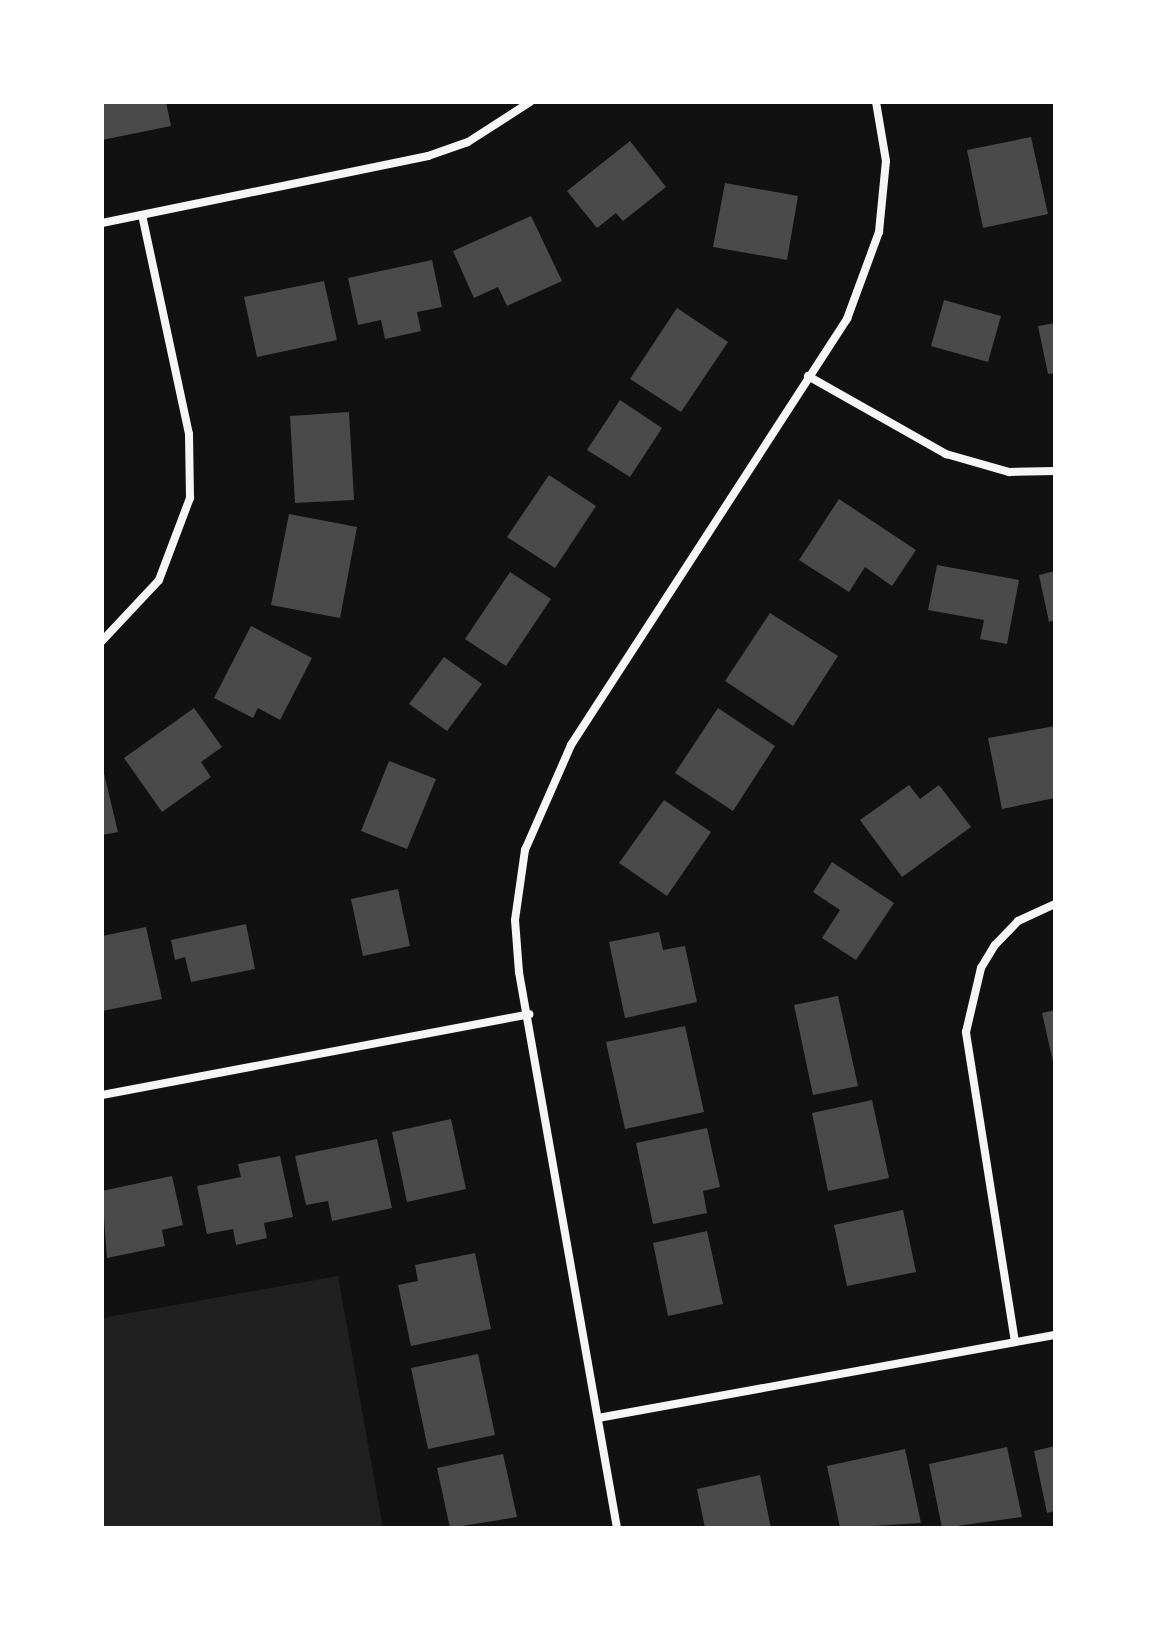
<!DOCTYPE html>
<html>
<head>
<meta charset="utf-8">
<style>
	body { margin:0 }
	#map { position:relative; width:1157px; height:1630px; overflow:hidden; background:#111; font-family:"PT Sans Narrow",sans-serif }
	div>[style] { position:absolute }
	.green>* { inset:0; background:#202020 }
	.building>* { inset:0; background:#4a4a4a }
	.minor>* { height:8px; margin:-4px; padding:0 4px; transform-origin:4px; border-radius:4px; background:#f5f5f5 }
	span { translate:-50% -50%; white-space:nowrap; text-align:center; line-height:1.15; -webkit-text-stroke:6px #fff; paint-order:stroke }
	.frame { position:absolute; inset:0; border:104px solid #fff; pointer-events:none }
</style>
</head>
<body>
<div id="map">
	<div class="green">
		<i style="clip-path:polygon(338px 1276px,383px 1528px,102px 1528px,102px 1318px)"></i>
	</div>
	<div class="building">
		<i style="clip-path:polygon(102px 102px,166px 102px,171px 126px,102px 140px)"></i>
		<i style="clip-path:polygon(1031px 137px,1048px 214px,983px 228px,967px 150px)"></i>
		<i style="clip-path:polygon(630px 141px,666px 187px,623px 221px,616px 213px,597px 228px,567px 191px)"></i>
		<i style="clip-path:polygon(725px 183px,798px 196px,787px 260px,713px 247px)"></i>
		<i style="clip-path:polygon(531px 216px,562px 281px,507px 306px,498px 287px,474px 298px,453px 251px)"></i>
		<i style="clip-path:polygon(432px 260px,442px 307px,417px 312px,421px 331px,385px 339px,381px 320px,358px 325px,348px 278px)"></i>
		<i style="clip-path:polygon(324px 281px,337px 340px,257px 357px,244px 297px)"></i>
		<i style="clip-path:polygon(944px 300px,1001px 316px,988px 362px,931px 346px)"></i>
		<i style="clip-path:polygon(677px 308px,728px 342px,681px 412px,630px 379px)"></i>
		<i style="clip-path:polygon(1055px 323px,1055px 373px,1048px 374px,1038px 326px)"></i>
		<i style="clip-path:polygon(620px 400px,662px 428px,630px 477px,587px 450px)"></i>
		<i style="clip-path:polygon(349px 412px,354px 500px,295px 503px,290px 416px)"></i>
		<i style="clip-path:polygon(549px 475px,596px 506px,555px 568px,507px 537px)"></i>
		<i style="clip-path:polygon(839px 499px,916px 550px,892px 586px,865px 567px,849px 592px,799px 560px)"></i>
		<i style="clip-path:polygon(289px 514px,357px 527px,340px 618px,271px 605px)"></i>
		<i style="clip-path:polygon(937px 565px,1019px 580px,1007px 644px,980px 639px,984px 620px,928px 610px)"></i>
		<i style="clip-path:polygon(1055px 571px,1055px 620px,1049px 622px,1039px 575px)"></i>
		<i style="clip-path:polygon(510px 572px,551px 599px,506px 666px,465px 639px)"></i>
		<i style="clip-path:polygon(770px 613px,838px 656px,793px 726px,725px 681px)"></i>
		<i style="clip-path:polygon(251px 626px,312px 658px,280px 720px,258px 708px,253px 718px,214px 698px)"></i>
		<i style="clip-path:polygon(444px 657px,482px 684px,447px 731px,409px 704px)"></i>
		<i style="clip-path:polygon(194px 708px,222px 747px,201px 762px,211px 777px,162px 812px,124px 758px)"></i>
		<i style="clip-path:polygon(718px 708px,775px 746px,733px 811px,675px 773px)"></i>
		<i style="clip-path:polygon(1055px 726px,1055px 798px,1002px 809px,988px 738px)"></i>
		<i style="clip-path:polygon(389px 761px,436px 779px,407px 849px,361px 831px)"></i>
		<i style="clip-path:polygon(102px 765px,118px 832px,102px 835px)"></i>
		<i style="clip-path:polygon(909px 785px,920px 799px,939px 785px,971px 827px,902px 877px,860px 820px)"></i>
		<i style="clip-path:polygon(664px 800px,711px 832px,667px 896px,619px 863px)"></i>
		<i style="clip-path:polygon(832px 862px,894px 903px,856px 960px,822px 938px,840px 910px,813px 892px)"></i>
		<i style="clip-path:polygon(398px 889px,410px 946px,363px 956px,351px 899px)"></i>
		<i style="clip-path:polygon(246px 924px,255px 969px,191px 982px,185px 957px,175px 960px,171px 940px)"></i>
		<i style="clip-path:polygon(146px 927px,162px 999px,102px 1011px,102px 936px)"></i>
		<i style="clip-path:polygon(659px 932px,663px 950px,685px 946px,697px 1002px,625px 1018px,609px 942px)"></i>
		<i style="clip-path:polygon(838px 996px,858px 1086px,813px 1095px,794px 1005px)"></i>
		<i style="clip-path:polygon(1055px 1010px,1055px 1066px,1054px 1066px,1042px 1013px)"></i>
		<i style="clip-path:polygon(685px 1026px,704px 1112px,625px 1129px,606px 1042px)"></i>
		<i style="clip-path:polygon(872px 1100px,889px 1178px,828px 1191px,812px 1113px)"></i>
		<i style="clip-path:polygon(451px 1119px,466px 1189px,407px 1202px,392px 1132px)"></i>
		<i style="clip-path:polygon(707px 1128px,720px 1187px,703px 1191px,707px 1213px,653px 1224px,636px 1143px)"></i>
		<i style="clip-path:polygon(377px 1139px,392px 1208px,332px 1221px,328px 1201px,306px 1205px,295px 1156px)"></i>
		<i style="clip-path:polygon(280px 1156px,293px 1217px,264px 1223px,267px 1238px,236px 1245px,233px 1229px,207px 1234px,197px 1186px,241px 1177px,238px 1164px)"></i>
		<i style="clip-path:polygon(172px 1176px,183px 1225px,162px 1230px,165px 1246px,107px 1258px,102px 1191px)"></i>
		<i style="clip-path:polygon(903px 1210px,916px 1272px,847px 1286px,834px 1225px)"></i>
		<i style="clip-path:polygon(707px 1231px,723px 1304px,668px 1316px,653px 1243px)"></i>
		<i style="clip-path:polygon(475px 1253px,491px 1329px,411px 1346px,398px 1285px,418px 1281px,415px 1265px)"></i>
		<i style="clip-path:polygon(478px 1354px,495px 1435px,428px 1449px,411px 1368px)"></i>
		<i style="clip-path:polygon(1055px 1446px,1055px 1511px,1047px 1513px,1034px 1451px)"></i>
		<i style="clip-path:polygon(1007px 1447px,1022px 1517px,942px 1528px,929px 1464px)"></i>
		<i style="clip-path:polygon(905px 1449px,921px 1523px,840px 1528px,827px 1466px)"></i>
		<i style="clip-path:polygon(503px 1454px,517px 1517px,450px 1528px,437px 1468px)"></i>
		<i style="clip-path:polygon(760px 1475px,771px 1528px,705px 1528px,697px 1489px)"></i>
	</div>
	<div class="minor">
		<i style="left:102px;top:223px;width:333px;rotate:-11.6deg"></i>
		<i style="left:428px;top:156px;width:42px;rotate:-19.3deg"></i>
		<i style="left:468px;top:142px;width:74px;rotate:-32.8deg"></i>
		<i style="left:808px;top:376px;width:159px;rotate:29.5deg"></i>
		<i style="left:946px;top:454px;width:66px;rotate:15.9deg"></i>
		<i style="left:1009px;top:472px;width:46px;rotate:-1.2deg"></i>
		<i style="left:102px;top:641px;width:83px;rotate:-46.9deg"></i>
		<i style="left:159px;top:580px;width:88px;rotate:-69.3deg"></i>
		<i style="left:190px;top:498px;width:64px;rotate:-90.9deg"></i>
		<i style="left:189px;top:434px;width:224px;rotate:-102.1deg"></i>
		<i style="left:102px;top:1095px;width:435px;rotate:-10.7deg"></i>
		<i style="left:1015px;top:1342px;width:314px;rotate:-99deg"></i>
		<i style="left:966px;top:1032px;width:66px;rotate:-76.8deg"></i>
		<i style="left:981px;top:968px;width:27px;rotate:-59deg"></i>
		<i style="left:995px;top:945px;width:33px;rotate:-46deg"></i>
		<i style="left:1018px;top:921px;width:41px;rotate:-24.7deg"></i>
		<i style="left:598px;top:1418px;width:464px;rotate:-10.3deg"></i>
		<i style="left:617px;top:1528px;width:565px;rotate:-100deg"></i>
		<i style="left:519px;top:972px;width:52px;rotate:-94.4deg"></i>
		<i style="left:515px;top:920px;width:71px;rotate:-81.9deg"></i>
		<i style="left:525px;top:850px;width:115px;rotate:-66.3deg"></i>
		<i style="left:571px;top:745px;width:508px;rotate:-57.06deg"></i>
		<i style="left:847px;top:319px;width:93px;rotate:-69.8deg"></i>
		<i style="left:879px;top:232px;width:71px;rotate:-84.4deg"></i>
		<i style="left:886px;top:161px;width:60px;rotate:-99.6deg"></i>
	</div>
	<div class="frame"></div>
</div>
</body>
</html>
